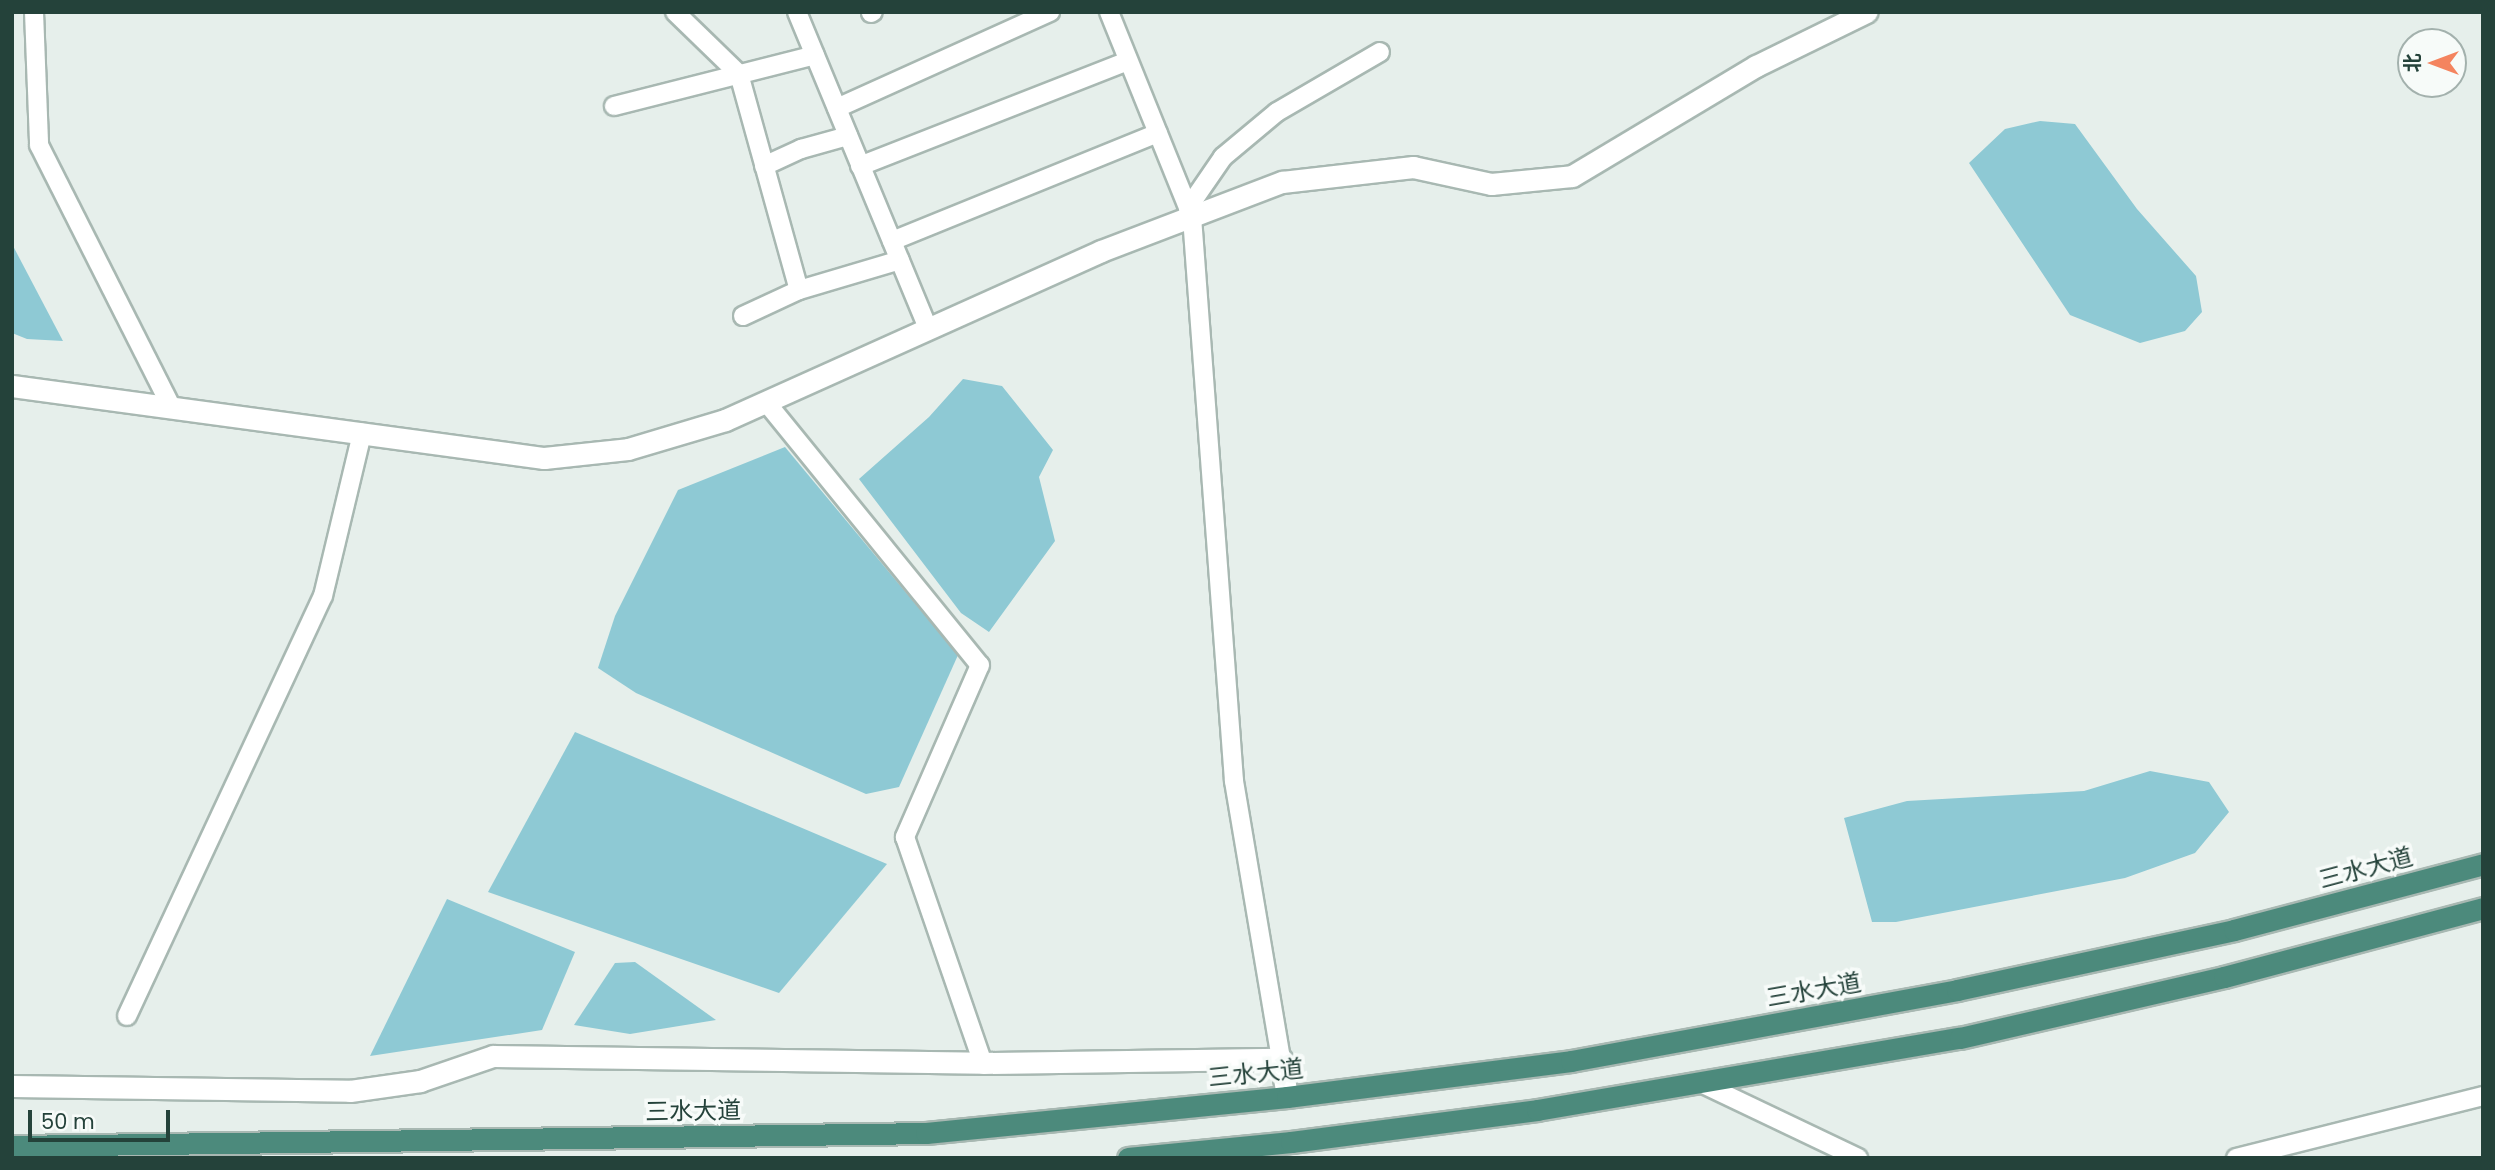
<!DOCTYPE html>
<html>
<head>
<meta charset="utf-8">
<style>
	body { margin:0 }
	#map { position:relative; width:2495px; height:1170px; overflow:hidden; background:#e6efeb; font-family:Poppins,"Noto Sans SC",sans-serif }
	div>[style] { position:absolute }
	.water>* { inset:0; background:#8ec9d4 }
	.roads { filter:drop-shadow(2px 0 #a8b8b2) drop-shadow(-2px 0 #a8b8b2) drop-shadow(0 2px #a8b8b2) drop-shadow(0 -2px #a8b8b2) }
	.minor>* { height:18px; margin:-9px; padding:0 9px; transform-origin:9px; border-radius:9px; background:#fff }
	.tertiary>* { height:21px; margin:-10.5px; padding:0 10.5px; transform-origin:10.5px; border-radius:10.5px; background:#fff }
	.secondary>* { height:21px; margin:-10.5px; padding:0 10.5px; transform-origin:10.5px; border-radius:10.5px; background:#fff }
	.trunk>* { height:21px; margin:-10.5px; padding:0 10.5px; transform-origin:10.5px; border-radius:10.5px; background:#4c8a7c }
	span { translate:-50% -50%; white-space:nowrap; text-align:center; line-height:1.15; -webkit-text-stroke:7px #f7fbf9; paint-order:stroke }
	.street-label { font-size:24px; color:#24423a }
	.frame { position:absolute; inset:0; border:14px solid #24423a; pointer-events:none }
	.north { position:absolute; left:2397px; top:28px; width:70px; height:70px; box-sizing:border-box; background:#f7fbf9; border:2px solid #a3b1ad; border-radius:50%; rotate:270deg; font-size:19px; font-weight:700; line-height:28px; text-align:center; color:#24423a }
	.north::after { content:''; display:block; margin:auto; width:24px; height:32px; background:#f4845f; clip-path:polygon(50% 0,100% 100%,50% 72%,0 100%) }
	.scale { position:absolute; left:28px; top:1110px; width:142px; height:32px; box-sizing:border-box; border:4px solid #24423a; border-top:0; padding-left:9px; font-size:21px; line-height:24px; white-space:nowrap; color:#24423a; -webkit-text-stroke:5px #f7fbf9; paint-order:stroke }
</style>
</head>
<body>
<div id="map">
	<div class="water">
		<i style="clip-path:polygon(2040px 121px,2075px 124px,2137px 209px,2196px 276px,2202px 312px,2185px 331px,2140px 343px,2070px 315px,1969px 163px,2005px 129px)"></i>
		<i style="clip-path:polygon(12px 244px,63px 341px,27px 339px,12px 333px)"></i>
		<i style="clip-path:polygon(963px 379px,1002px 386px,1053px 450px,1039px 477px,1055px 541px,989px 632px,961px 613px,859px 479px,929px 417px)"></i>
		<i style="clip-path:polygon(785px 447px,958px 655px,899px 787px,866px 794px,636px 693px,598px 668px,615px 616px,678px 490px)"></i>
		<i style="clip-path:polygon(575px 732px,887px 864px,779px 993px,488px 892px)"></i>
		<i style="clip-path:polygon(2150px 771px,2209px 782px,2229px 812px,2195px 853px,2125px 878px,1896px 922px,1872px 922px,1844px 818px,1907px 801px,2084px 791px)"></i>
		<i style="clip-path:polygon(447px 899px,575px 952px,542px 1030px,370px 1056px)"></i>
		<i style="clip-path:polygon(635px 962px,716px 1020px,630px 1034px,574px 1025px,615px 963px)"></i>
	</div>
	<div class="roads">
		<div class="minor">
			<i style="left:34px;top:12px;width:133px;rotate:87.8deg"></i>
			<i style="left:39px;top:145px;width:295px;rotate:63.2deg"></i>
			<i style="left:675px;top:12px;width:89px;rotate:44.1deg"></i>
			<i style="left:739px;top:74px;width:224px;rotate:74.5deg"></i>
			<i style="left:797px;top:12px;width:343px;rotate:67.5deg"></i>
			<i style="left:1109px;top:12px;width:221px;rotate:68deg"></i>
			<i style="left:1192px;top:217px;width:566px;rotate:85.74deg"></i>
			<i style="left:1234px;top:781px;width:282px;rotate:80.4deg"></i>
			<i style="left:871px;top:13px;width:2px;rotate:-27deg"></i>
			<i style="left:614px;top:106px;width:207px;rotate:-14.2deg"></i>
			<i style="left:837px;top:108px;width:234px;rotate:-24.3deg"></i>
			<i style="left:764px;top:166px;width:41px;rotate:-24.7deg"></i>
			<i style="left:801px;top:149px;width:49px;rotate:-15.5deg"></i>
			<i style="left:860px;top:166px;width:288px;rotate:-21.4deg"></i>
			<i style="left:1188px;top:208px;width:62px;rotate:-55.5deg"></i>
			<i style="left:1223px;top:157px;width:70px;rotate:-39.8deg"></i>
			<i style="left:1277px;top:112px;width:119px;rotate:-30.2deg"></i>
			<i style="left:892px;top:241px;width:287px;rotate:-22.1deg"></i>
			<i style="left:743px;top:316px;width:62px;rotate:-24.9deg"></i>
			<i style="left:799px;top:290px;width:105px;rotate:-16.5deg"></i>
			<i style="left:766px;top:402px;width:339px;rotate:50.9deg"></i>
			<i style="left:980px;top:665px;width:188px;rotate:113.6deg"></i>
			<i style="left:905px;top:837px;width:239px;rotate:71deg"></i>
			<i style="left:127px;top:1016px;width:463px;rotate:-65deg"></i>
			<i style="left:323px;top:596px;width:168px;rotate:-76.5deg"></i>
			<i style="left:1703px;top:1084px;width:172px;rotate:25.5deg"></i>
			<i style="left:2236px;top:1158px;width:255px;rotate:-14.1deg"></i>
		</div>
		<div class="tertiary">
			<i style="left:12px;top:1086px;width:338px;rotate:0.8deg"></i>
			<i style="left:350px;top:1091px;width:71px;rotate:-8.1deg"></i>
			<i style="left:420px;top:1081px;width:77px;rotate:-18.9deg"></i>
			<i style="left:493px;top:1056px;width:490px;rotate:0.8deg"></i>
			<i style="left:983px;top:1063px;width:298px;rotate:-0.8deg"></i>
			<i style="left:1281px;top:1059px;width:38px;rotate:81deg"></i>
		</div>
		<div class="secondary">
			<i style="left:12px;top:386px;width:537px;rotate:7.71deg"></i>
			<i style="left:544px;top:458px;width:84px;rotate:-6.1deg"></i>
			<i style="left:628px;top:449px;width:101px;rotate:-16.6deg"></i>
			<i style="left:725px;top:420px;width:412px;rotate:-24.2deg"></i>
			<i style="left:1101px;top:251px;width:194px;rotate:-20.9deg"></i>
			<i style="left:1282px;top:182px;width:132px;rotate:-6.5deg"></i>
			<i style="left:1413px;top:167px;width:80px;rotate:12.3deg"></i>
			<i style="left:1491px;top:184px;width:81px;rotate:-5.6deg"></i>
			<i style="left:1572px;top:176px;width:214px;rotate:-30.9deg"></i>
			<i style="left:1756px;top:66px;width:123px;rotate:-26.1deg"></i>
		</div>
		<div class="trunk">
			<i style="left:12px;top:1146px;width:914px;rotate:-0.81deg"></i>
			<i style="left:926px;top:1133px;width:363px;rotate:-5.7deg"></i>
			<i style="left:1287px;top:1097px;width:286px;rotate:-7.2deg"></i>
			<i style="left:1571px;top:1061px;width:392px;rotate:-10.4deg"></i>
			<i style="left:1957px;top:990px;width:283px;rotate:-12.2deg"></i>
			<i style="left:2234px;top:930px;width:258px;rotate:-14.8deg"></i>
			<i style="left:1128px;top:1158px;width:164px;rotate:-5.6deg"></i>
			<i style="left:1291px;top:1142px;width:248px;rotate:-7.4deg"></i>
			<i style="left:1537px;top:1110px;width:429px;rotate:-9.7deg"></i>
			<i style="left:1960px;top:1038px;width:271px;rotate:-13deg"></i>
			<i style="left:2224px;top:977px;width:268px;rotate:-14.9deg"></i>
		</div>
	</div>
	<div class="street-label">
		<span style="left:2366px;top:868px;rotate:-15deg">三水大道</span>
		<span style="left:1814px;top:990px;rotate:-10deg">三水大道</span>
		<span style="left:1256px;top:1073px;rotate:-6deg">三水大道</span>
		<span style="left:693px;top:1111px;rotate:-1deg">三水大道</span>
	</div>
	<div class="frame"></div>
	<div class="north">北</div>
	<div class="scale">50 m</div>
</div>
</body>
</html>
